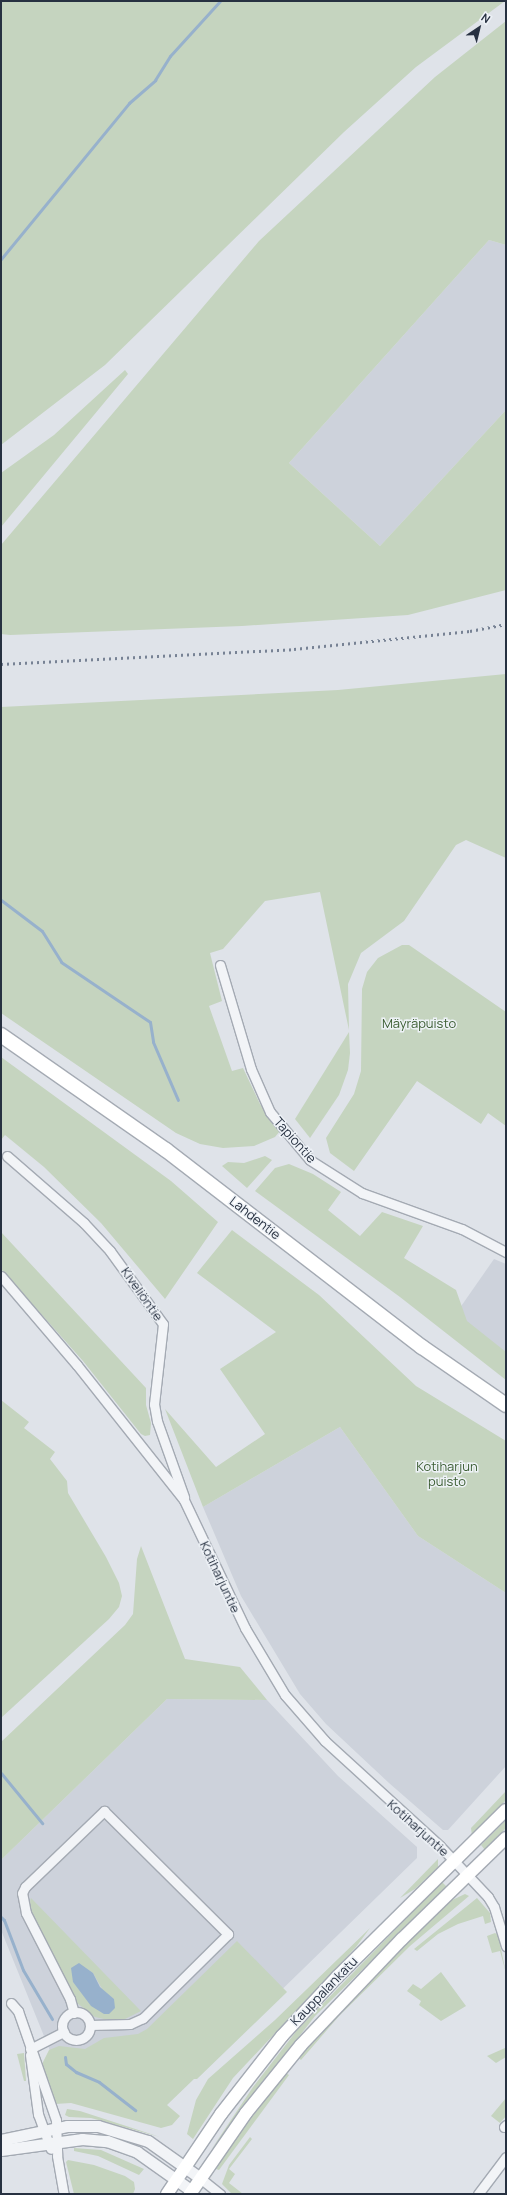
<!DOCTYPE html>
<html>
<head>
<meta charset="utf-8">
<style>
	body { margin:0 }
	#map { position:relative; width:507px; height:2195px; overflow:hidden; background:#dfe3e9; font-family:Manrope,sans-serif }
	div>[style] { position:absolute }
	.built>* { inset:0; background:#cdd2db }
	.green>* { inset:0; background:#c5d4bf }
	.water>* { inset:0; background:#97b1cc }
	.stream>* { height:3px; margin:-1.5px; padding:0 1.5px; transform-origin:1.5px; border-radius:1.5px; background:#97b1cc }
	.roads { filter:drop-shadow(1px 0 #a4aab3) drop-shadow(-1px 0 #a4aab3) drop-shadow(0 1px #a4aab3) drop-shadow(0 -1px #a4aab3) }
	.minor>* { height:9px; margin:-4.5px; padding:0 4.5px; transform-origin:4.5px; border-radius:4.5px; background:#f2f4f7 }
	.minor>.ring { margin:-4.5px; padding:0; box-sizing:content-box; background:none; border:9px solid #f2f4f7; border-radius:50% }
	.tertiary>* { height:11px; margin:-5.5px; padding:0 5.5px; transform-origin:5.5px; border-radius:5.5px; background:#f2f4f7 }
	.secondary>* { height:12px; margin:-6px; padding:0 6px; transform-origin:6px; border-radius:6px; background:#fff }
	.trunk>* { height:14px; margin:-7px; padding:0 7px; transform-origin:7px; border-radius:7px; background:#fff }
	.rail>* { height:3px; margin-top:-1.5px; transform-origin:0; background:repeating-linear-gradient(90deg,#778294 0 2px,transparent 0 6px) }
	span { translate:-50% -50%; white-space:nowrap; text-align:center; line-height:1.15; -webkit-text-stroke:3px #eef2f7; paint-order:stroke }
	.park-label { font-size:13px; color:#3c5e33 }
	.street-label { font-size:13px; color:#273141 }
	.frame { position:absolute; inset:0; border:2px solid #273141; pointer-events:none }
	.north { position:absolute; left:459px; top:8px; width:40px; height:40px; -webkit-text-stroke:3px #eef2f7; paint-order:stroke; rotate:35deg; font-size:11px; font-weight:700; line-height:16px; text-align:center; color:#273141 }
	.north::after { content:''; display:block; margin:auto; width:14px; height:18px; background:#273141; clip-path:polygon(50% 0,100% 100%,50% 72%,0 100%) }
</style>
</head>
<body>
<div id="map">
	<div class="built">
		<i style="clip-path:polygon(489px 240px,506px 245px,506px 410px,380px 546px,289px 463px)"></i>
		<i style="clip-path:polygon(494px 1259px,506px 1264px,506px 1360px,455px 1315px)"></i>
		<i style="clip-path:polygon(340px 1427px,418px 1536px,506px 1593px,506px 1766px,448px 1830px,443px 1830px,389px 1783px,326px 1724px,300px 1694px,241px 1596px,203px 1507px)"></i>
		<i style="clip-path:polygon(167px 1699px,267px 1700px,338px 1776px,417px 1847px,417px 1858px,154px 2114px,61px 2078px,1px 1930px,1px 1860px)"></i>
	</div>
	<div class="green">
		<i style="clip-path:polygon(1px 1px,505px 1px,416px 67px,344px 132px,105px 365px,1px 445px)"></i>
		<i style="clip-path:polygon(506px 21px,506px 245px,489px 240px,289px 463px,380px 546px,506px 410px,506px 590px,408px 615px,242px 626px,10px 635px,1px 634px,1px 545px,259px 241px,435px 77px)"></i>
		<i style="clip-path:polygon(125px 370px,128px 374px,1px 527px,1px 473px,54px 435px)"></i>
		<i style="clip-path:polygon(506px 674px,506px 858px,466px 840px,456px 845px,404px 921px,361px 953px,348px 984px,349px 1030px,320px 892px,265px 901px,223px 949px,210px 953px,222px 1001px,209px 1006px,232px 1071px,243px 1068px,260px 1104px,280px 1131px,275px 1137px,254px 1146px,223px 1148px,200px 1144px,176px 1133px,1px 1013px,1px 707px,338px 690px)"></i>
		<i style="clip-path:polygon(402px 945px,409px 945px,506px 1012px,506px 1126px,488px 1113px,481px 1124px,417px 1081px,354px 1171px,330px 1153px,326px 1138px,354px 1094px,361px 1071px,362px 989px,367px 972px,378px 958px)"></i>
		<i style="clip-path:polygon(349px 1032px,350px 1053px,348px 1070px,339px 1095px,310px 1138px,295px 1119px)"></i>
		<i style="clip-path:polygon(1px 1057px,171px 1181px,218px 1222px,165px 1299px,101px 1223px,44px 1167px,5px 1135px,1px 1140px)"></i>
		<i style="clip-path:polygon(265px 1156px,272px 1160px,247px 1188px,222px 1166px,228px 1162px,244px 1163px)"></i>
		<i style="clip-path:polygon(289px 1164px,313px 1174px,341px 1192px,328px 1210px,360px 1236px,382px 1212px,423px 1226px,404px 1258px,456px 1290px,467px 1321px,506px 1352px,506px 1380px,400px 1297px,255px 1191px,275px 1168px)"></i>
		<i style="clip-path:polygon(232px 1230px,319px 1295px,416px 1386px,506px 1441px,506px 1593px,418px 1536px,340px 1427px,203px 1507px,165px 1409px,216px 1467px,265px 1434px,220px 1369px,276px 1332px,197px 1273px)"></i>
		<i style="clip-path:polygon(1px 1232px,146px 1388px,146px 1405px,151px 1423px,150px 1435px,145px 1436px,141px 1434px,83px 1361px,1px 1269px)"></i>
		<i style="clip-path:polygon(1px 1400px,29px 1422px,24px 1428px,55px 1452px,50px 1459px,67px 1481px,68px 1493px,106px 1557px,119px 1583px,122px 1596px,119px 1607px,109px 1619px,1px 1718px)"></i>
		<i style="clip-path:polygon(141px 1546px,185px 1659px,240px 1667px,267px 1700px,167px 1699px,1px 1860px,1px 1742px,125px 1625px,133px 1614px,137px 1559px)"></i>
		<i style="clip-path:polygon(506px 1791px,506px 1800px,472px 1836px,471px 1828px)"></i>
		<i style="clip-path:polygon(506px 1820px,506px 1828px,485px 1850px,481px 1845px)"></i>
		<i style="clip-path:polygon(438px 1859px,438px 1867px,415px 1889px,400px 1898px)"></i>
		<i style="clip-path:polygon(442px 1882px,447px 1887px,315px 2016px,211px 2150px,253px 2087px,298px 2029px)"></i>
		<i style="clip-path:polygon(465px 1894px,469px 1896px,410px 1946px,340px 2015px,301px 2060px,298px 2057px,412px 1937px,450px 1901px)"></i>
		<i style="clip-path:polygon(evenodd,31px 1898px,138px 2008px,141px 2011px,123px 2020px,104px 2019px,95px 2017px,77px 2003px,33px 1916px,30px 1902px,31px 1898px,87px 1969px,93px 1973px,104px 1992px,114px 1999px,77px 1986px,73px 1982px,87px 1969px)"></i>
		<i style="clip-path:polygon(477px 1898px,490px 1913px,491px 1922px,485px 1924px,483px 1916px,458px 1924px,438px 1934px,417px 1951px,414px 1949px)"></i>
		<i style="clip-path:polygon(370px 1928px,356px 1947px,233px 2078px,193px 2139px,187px 2134px,196px 2100px,208px 2079px,275px 2020px)"></i>
		<i style="clip-path:polygon(495px 1933px,498px 1935px,506px 1973px,500px 1951px,492px 1953px,487px 1936px)"></i>
		<i style="clip-path:polygon(237px 1941px,287px 1992px,197px 2079px,194px 2079px,167px 2105px,180px 2116px,172px 2125px,161px 2128px,71px 2103px,55px 2104px,42px 2071px,43px 2062px,49px 2050px,59px 2046px,85px 2049px,104px 2038px,138px 2034px,147px 2029px)"></i>
		<i style="clip-path:polygon(441px 1972px,466px 2006px,441px 2021px,419px 2005px,421px 2001px,407px 1991px,413px 1984px,421px 1989px)"></i>
		<i style="clip-path:polygon(505px 2048px,506px 2057px,496px 2063px,487px 2056px)"></i>
		<i style="clip-path:polygon(24px 2053px,26px 2081px,24px 2081px,17px 2054px)"></i>
		<i style="clip-path:polygon(286px 2073px,289px 2075px,219px 2170px,216px 2169px,219px 2160px)"></i>
		<i style="clip-path:polygon(506px 2098px,506px 2116px,500px 2123px,491px 2116px)"></i>
		<i style="clip-path:polygon(67px 2109px,80px 2111px,160px 2137px,91px 2118px,69px 2117px,65px 2115px)"></i>
		<i style="clip-path:polygon(250px 2137px,252px 2139px,229px 2169px,235px 2174px,229px 2183px,243px 2194px,232px 2194px,222px 2184px,229px 2165px)"></i>
		<i style="clip-path:polygon(74px 2148px,101px 2150px,144px 2169px,139px 2175px,98px 2156px,74px 2151px)"></i>
		<i style="clip-path:polygon(68px 2160px,94px 2165px,125px 2176px,134px 2182px,135px 2189px,133px 2194px,74px 2194px,66px 2162px)"></i>
	</div>
	<div class="water">
		<i style="clip-path:polygon(79px 1963px,93px 1973px,100px 1987px,114px 1999px,115px 2008px,109px 2014px,104px 2014px,91px 2006px,73px 1982px,71px 1968px)"></i>
	</div>
	<div class="stream">
		<i style="left:1px;top:259px;width:202px;rotate:-50.6deg"></i>
		<i style="left:129px;top:103px;width:35px;rotate:-41deg"></i>
		<i style="left:155px;top:80px;width:28px;rotate:-58deg"></i>
		<i style="left:170px;top:56px;width:74px;rotate:-47.7deg"></i>
		<i style="left:1px;top:900px;width:51px;rotate:37.1deg"></i>
		<i style="left:42px;top:931px;width:36px;rotate:58deg"></i>
		<i style="left:61px;top:962px;width:107px;rotate:34deg"></i>
		<i style="left:150px;top:1022px;width:20px;rotate:81deg"></i>
		<i style="left:153px;top:1042px;width:63px;rotate:66.7deg"></i>
		<i style="left:1px;top:1773px;width:65px;rotate:50.6deg"></i>
		<i style="left:1px;top:1917px;width:4px;rotate:45deg"></i>
		<i style="left:4px;top:1920px;width:53px;rotate:69.2deg"></i>
		<i style="left:23px;top:1970px;width:57px;rotate:59.4deg"></i>
		<i style="left:65px;top:2057px;width:7px;rotate:82deg"></i>
		<i style="left:66px;top:2064px;width:13px;rotate:39deg"></i>
		<i style="left:76px;top:2072px;width:25px;rotate:23deg"></i>
		<i style="left:99px;top:2082px;width:46px;rotate:37.9deg"></i>
	</div>
	<div class="roads">
		<div class="minor">
			<i style="left:220px;top:965px;width:109px;rotate:73.4deg"></i>
			<i style="left:251px;top:1069px;width:47px;rotate:66.2deg"></i>
			<i style="left:270px;top:1112px;width:62px;rotate:50.2deg"></i>
			<i style="left:310px;top:1160px;width:62px;rotate:32.4deg"></i>
			<i style="left:362px;top:1193px;width:106px;rotate:19.8deg"></i>
			<i style="left:462px;top:1229px;width:50px;rotate:27.6deg"></i>
			<i style="left:7px;top:1156px;width:102px;rotate:41deg"></i>
			<i style="left:84px;top:1223px;width:38px;rotate:47deg"></i>
			<i style="left:110px;top:1251px;width:90px;rotate:54deg"></i>
			<i style="left:163px;top:1324px;width:81px;rotate:96.4deg"></i>
			<i style="left:154px;top:1404px;width:17px;rotate:80deg"></i>
			<i style="left:157px;top:1421px;width:81px;rotate:70.4deg"></i>
			<i style="left:1px;top:1276px;width:117px;rotate:49.5deg"></i>
			<i style="left:77px;top:1365px;width:172px;rotate:51.6deg"></i>
			<i style="left:184px;top:1500px;width:142px;rotate:64.5deg"></i>
			<i style="left:245px;top:1628px;width:78px;rotate:59.2deg"></i>
			<i style="left:285px;top:1695px;width:61px;rotate:49deg"></i>
			<i style="left:325px;top:1741px;width:156px;rotate:42.4deg"></i>
			<i style="left:440px;top:1846px;width:70px;rotate:46.7deg"></i>
			<i style="left:488px;top:1897px;width:12px;rotate:59deg"></i>
			<i style="left:494px;top:1907px;width:41px;rotate:72.9deg"></i>
			<i style="left:11px;top:2003px;width:11px;rotate:49deg"></i>
			<i style="left:18px;top:2011px;width:115px;rotate:70.8deg"></i>
			<i style="left:56px;top:2120px;width:36px;rotate:88deg"></i>
			<i style="left:57px;top:2156px;width:39px;rotate:80deg"></i>
			<i class="ring" style="left:62px;top:2012px;width:19px;height:19px"></i>
			<i style="left:74px;top:2013px;width:15px;rotate:-106deg"></i>
			<i style="left:70px;top:1999px;width:97px;rotate:-117.1deg"></i>
			<i style="left:26px;top:1913px;width:20px;rotate:-101deg"></i>
			<i style="left:22px;top:1893px;width:7px;rotate:-63deg"></i>
			<i style="left:25px;top:1887px;width:110px;rotate:-43.9deg"></i>
			<i style="left:104px;top:1811px;width:175px;rotate:44.8deg"></i>
			<i style="left:228px;top:1934px;width:120px;rotate:135.3deg"></i>
			<i style="left:143px;top:2018px;width:14px;rotate:155deg"></i>
			<i style="left:130px;top:2024px;width:40px;rotate:178.6deg"></i>
			<i style="left:30px;top:2049px;width:38px;rotate:-27deg"></i>
			<i style="left:30px;top:2055px;width:60px;rotate:82.3deg"></i>
			<i style="left:38px;top:2114px;width:37px;rotate:70deg"></i>
			<i style="left:504px;top:2127px;width:3px;rotate:-45deg"></i>
			<i style="left:200px;top:2178px;width:26px;rotate:39deg"></i>
			<i style="left:478px;top:2194px;width:46px;rotate:-52.9deg"></i>
		</div>
		<div class="tertiary">
			<i style="left:1px;top:2140px;width:67px;rotate:-12deg"></i>
			<i style="left:67px;top:2126px;width:31px"></i>
			<i style="left:98px;top:2126px;width:52px;rotate:16.7deg"></i>
			<i style="left:148px;top:2141px;width:64px;rotate:35.4deg"></i>
			<i style="left:1px;top:2150px;width:82px;rotate:-7.7deg"></i>
			<i style="left:82px;top:2139px;width:25px;rotate:5deg"></i>
			<i style="left:107px;top:2141px;width:32px;rotate:20deg"></i>
			<i style="left:137px;top:2152px;width:67px;rotate:35.3deg"></i>
		</div>
		<div class="secondary">
			<i style="left:167px;top:2194px;width:97px;rotate:-56deg"></i>
			<i style="left:221px;top:2114px;width:99px;rotate:-52deg"></i>
			<i style="left:282px;top:2036px;width:82px;rotate:-47deg"></i>
			<i style="left:338px;top:1976px;width:236px;rotate:-44.7deg"></i>
			<i style="left:190px;top:2194px;width:98px;rotate:-55.3deg"></i>
			<i style="left:246px;top:2113px;width:87px;rotate:-51deg"></i>
			<i style="left:301px;top:2045px;width:146px;rotate:-46.4deg"></i>
			<i style="left:402px;top:1939px;width:145px;rotate:-44.2deg"></i>
		</div>
		<div class="trunk">
			<i style="left:1px;top:1035px;width:201px;rotate:34.9deg"></i>
			<i style="left:166px;top:1150px;width:323px;rotate:37.6deg"></i>
			<i style="left:422px;top:1347px;width:102px;rotate:34.6deg"></i>
		</div>
	</div>
	<div class="rail">
		<i style="left:1px;top:664px;width:293px;rotate:-2.9deg"></i>
		<i style="left:294px;top:649px;width:177px;rotate:-5.8deg"></i>
		<i style="left:470px;top:631px;width:37px;rotate:-11deg"></i>
	</div>
	<div class="park-label">
		<span style="left:419px;top:1023px">Mäyräpuisto</span>
		<span style="left:447px;top:1474px">Kotiharjun<br>puisto</span>
	</div>
	<div class="street-label">
		<span style="left:295px;top:1140px;rotate:48deg">Tapiontie</span>
		<span style="left:255px;top:1218px;rotate:38deg">Lahdentie</span>
		<span style="left:142px;top:1294px;rotate:55deg">Kiveliöntie</span>
		<span style="left:220px;top:1577px;rotate:65deg">Kotiharjuntie</span>
		<span style="left:418px;top:1828px;rotate:42deg">Kotiharjuntie</span>
		<span style="left:324px;top:1991px;rotate:-46deg">Kauppalankatu</span>
	</div>
	<div class="frame"></div>
	<div class="north">N</div>
</div>
</body>
</html>
